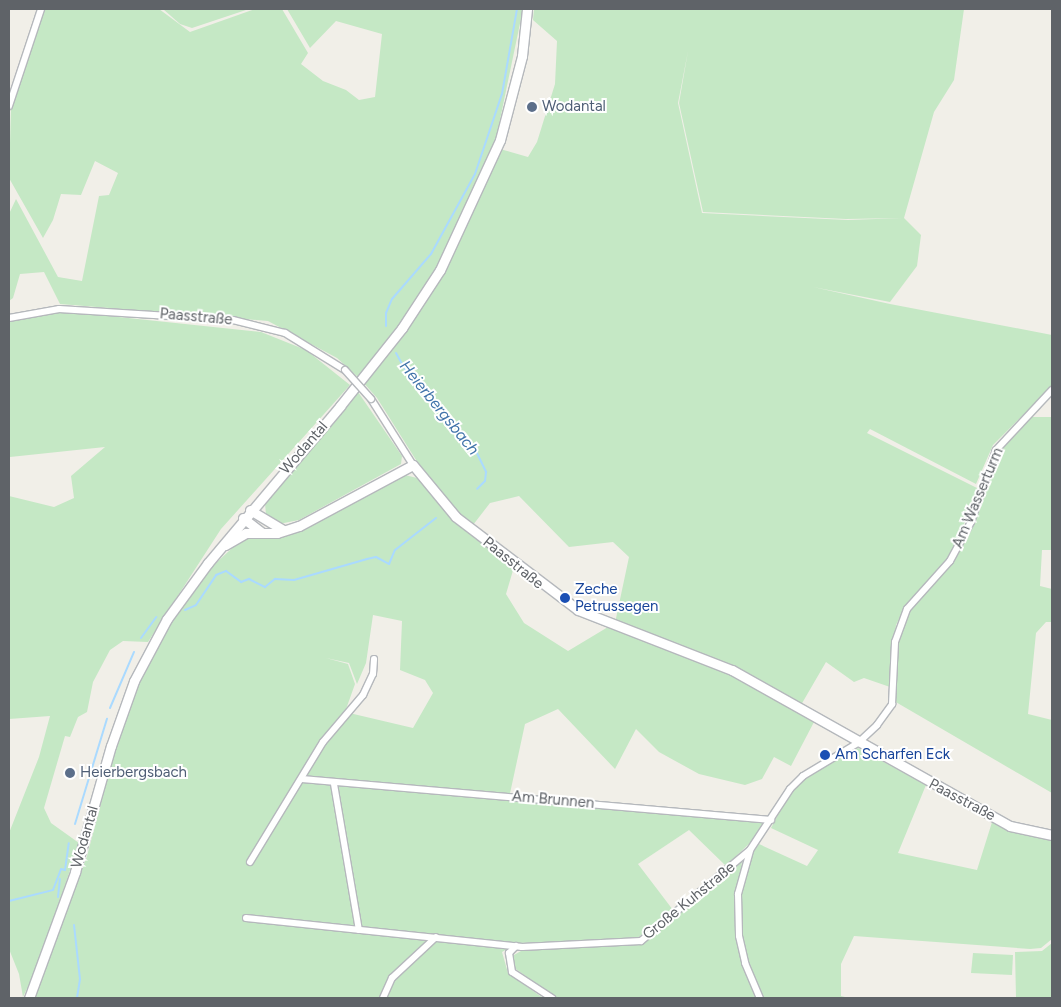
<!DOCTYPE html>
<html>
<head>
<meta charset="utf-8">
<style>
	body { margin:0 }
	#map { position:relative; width:1061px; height:1007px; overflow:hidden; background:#f1efe8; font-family:Figtree,sans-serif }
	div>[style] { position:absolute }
	.green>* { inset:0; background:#c5e8c5 }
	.stream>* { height:2px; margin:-1px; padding:0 1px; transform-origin:1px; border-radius:1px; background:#aadaff }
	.roads { filter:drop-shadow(1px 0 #b5b8bc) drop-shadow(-1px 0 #b5b8bc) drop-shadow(0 1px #b5b8bc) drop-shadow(0 -1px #b5b8bc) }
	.street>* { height:6px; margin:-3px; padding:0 3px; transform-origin:3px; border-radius:3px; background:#fff }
	.secondary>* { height:9px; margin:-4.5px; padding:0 4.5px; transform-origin:4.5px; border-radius:4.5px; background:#fff }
	.bridges { filter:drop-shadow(1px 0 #b5b8bc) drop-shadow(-1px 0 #b5b8bc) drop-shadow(0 1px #b5b8bc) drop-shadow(0 -1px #b5b8bc) }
	.street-bridge>* { height:6px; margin:-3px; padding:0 3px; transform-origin:3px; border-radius:3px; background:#fff }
	.dots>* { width:14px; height:14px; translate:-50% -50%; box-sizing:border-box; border:2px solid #fff; border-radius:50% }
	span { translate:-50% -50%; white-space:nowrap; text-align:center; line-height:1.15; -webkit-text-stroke:4px #fff; paint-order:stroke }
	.service-label { font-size:15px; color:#4e5e75 }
	.left { translate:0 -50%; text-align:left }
	.street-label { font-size:15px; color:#5f6368 }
	.transit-label { font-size:15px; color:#164399 }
	.water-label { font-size:16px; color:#4174aa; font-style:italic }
	.frame { position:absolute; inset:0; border:10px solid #5f6368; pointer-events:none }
</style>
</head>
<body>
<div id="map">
	<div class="green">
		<i style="clip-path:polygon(45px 9px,159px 9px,190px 32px,255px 9px,282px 9px,308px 53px,301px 64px,323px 81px,346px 90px,359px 100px,375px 97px,382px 34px,336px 21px,310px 48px,287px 9px,523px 9px,496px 139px,456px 237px,401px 324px,359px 378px,337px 358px,268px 321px,60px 304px,44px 272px,20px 274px,13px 298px,9px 301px,9px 214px,16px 199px,58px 277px,82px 281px,99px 196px,109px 195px,118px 173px,95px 161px,81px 195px,61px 194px,53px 220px,43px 238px,9px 178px,11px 108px)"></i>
		<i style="clip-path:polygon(163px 9px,249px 9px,192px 28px,180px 24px)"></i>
		<i style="clip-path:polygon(evenodd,534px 9px,964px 9px,954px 80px,934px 112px,904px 218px,921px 235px,917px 266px,890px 302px,813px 287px,890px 304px,1052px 335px,1052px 386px,993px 445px,976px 484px,870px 429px,867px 433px,979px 489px,949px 559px,905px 607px,896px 625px,890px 687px,864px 678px,854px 682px,826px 662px,801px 705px,615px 623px,629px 557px,613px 542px,569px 547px,519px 496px,490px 503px,473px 525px,454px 509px,416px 460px,377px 398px,362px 381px,410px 323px,466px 227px,500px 149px,528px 157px,537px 142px,555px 84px,557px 41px,533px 20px,534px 9px,688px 51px,679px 103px,703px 212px,846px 219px,903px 218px,848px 220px,702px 213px,678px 103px,688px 51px)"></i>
		<i style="clip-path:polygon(62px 311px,261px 332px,306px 350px,350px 385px,221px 529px,148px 642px,123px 641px,110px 650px,93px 682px,87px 712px,78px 717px,70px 737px,65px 736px,44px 808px,51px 823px,79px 843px,40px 961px,23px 997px,19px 974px,9px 949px,9px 833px,39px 757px,50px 716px,9px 719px,9px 496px,54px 507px,74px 498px,71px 476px,105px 447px,10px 457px,9px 461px,9px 318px)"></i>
		<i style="clip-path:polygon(358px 392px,402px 456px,401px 464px,299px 520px,279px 524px,266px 515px,265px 503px)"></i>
		<i style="clip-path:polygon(1028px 417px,1052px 417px,1052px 550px,1042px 550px,1040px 586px,1052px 589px,1052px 622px,1046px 622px,1036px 633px,1028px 714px,1052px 720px,1052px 793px,894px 701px,896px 643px,908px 611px,952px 562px,997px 451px)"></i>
		<i style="clip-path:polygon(evenodd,405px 475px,417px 478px,451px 517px,514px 567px,506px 594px,524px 623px,568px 651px,608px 627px,733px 673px,814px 722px,791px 766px,774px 757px,762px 779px,745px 785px,699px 774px,659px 752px,636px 729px,615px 769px,558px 709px,525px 724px,509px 798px,767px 822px,759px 834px,726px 866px,689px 830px,638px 864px,673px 910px,636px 939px,517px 943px,502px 952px,508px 973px,543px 998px,35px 998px,87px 856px,116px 747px,138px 685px,179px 609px,202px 576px,243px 538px,296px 533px,405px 475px,373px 615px,402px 621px,400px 670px,425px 680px,433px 693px,413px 728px,345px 712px,355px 684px,348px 664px,326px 658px,349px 663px,357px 684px,366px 663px,373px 615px)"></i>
		<i style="clip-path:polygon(858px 748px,926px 785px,898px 853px,977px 870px,993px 819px,1024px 835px,1052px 839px,1052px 939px,1041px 948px,1030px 949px,854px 936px,841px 964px,841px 996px,849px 998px,763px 998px,747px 963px,742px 937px,740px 894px,750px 857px,759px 844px,807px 866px,818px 850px,771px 828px,790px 792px,805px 778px)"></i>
		<i style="clip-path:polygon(742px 860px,737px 934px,758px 998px,557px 998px,513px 967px,514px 955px,521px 951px,639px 944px)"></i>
		<i style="clip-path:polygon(1052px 943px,1052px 998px,1016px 998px,1015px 952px,1042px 951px)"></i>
		<i style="clip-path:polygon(973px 953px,1013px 955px,1012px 975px,971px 973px)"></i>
	</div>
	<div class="stream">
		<i style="left:386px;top:326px;width:13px;rotate:-90deg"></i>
		<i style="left:386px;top:313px;width:15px;rotate:-67deg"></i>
		<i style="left:392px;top:299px;width:60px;rotate:-49.1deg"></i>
		<i style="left:431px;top:254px;width:91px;rotate:-61.2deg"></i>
		<i style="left:475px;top:174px;width:84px;rotate:-71.4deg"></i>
		<i style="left:502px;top:94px;width:86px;rotate:-80deg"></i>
		<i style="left:396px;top:353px;width:25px;rotate:61deg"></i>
		<i style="left:408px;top:375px;width:96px;rotate:47.1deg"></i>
		<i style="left:473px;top:445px;width:30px;rotate:64deg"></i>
		<i style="left:486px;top:472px;width:9px;rotate:96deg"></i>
		<i style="left:485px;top:481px;width:11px;rotate:135deg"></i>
		<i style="left:185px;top:610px;width:12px;rotate:-24deg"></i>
		<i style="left:196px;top:605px;width:36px;rotate:-56deg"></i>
		<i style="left:216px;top:575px;width:11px;rotate:-22deg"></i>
		<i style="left:226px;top:571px;width:19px;rotate:36deg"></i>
		<i style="left:241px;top:582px;width:9px;rotate:-21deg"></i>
		<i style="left:249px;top:579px;width:18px;rotate:27deg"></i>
		<i style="left:265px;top:587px;width:13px;rotate:-39deg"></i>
		<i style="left:275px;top:579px;width:19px;rotate:3deg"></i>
		<i style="left:294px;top:580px;width:76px;rotate:-16deg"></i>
		<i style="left:367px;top:559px;width:9px;rotate:-13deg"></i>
		<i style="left:376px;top:557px;width:15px;rotate:28deg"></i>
		<i style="left:389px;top:564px;width:15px;rotate:-67deg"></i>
		<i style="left:395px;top:550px;width:52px;rotate:-38deg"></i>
		<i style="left:141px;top:638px;width:26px;rotate:-54deg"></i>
		<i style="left:110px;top:708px;width:61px;rotate:-66.8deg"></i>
		<i style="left:75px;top:824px;width:110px;rotate:-73.1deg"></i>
		<i style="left:58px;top:897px;width:18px;rotate:-84deg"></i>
		<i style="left:9px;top:901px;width:45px;rotate:-14deg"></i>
		<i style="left:53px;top:890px;width:22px;rotate:-69deg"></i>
		<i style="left:61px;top:869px;width:4px;rotate:14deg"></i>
		<i style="left:65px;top:870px;width:27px;rotate:-82deg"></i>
		<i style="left:74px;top:925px;width:54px;rotate:83.7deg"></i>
		<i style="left:80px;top:979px;width:19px;rotate:99deg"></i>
	</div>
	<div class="roads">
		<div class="street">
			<i style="left:9px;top:106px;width:102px;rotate:-71.7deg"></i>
			<i style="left:9px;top:318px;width:51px;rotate:-10.2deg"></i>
			<i style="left:59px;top:309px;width:174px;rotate:3.6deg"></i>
			<i style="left:233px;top:320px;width:54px;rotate:14deg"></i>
			<i style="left:285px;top:333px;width:70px;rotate:31.7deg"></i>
			<i style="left:371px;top:399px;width:78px;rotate:57.5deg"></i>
			<i style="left:302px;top:779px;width:471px;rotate:5deg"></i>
			<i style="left:334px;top:784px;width:148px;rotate:80.3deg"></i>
			<i style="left:750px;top:851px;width:45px;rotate:105.6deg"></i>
			<i style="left:738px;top:894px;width:42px;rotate:88.6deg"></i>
			<i style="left:739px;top:936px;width:28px;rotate:77deg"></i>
			<i style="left:745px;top:963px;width:38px;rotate:67deg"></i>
			<i style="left:250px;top:862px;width:140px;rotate:-58.7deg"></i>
			<i style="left:323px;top:742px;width:62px;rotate:-49.6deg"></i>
			<i style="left:363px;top:695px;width:23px;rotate:-65deg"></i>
			<i style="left:373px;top:674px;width:15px;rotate:-86deg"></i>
			<i style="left:246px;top:918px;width:278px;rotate:6deg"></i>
			<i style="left:522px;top:947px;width:119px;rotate:-2.9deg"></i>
			<i style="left:641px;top:941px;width:142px;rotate:-39.9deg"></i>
			<i style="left:750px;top:850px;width:73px;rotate:-56.7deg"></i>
			<i style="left:790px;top:789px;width:18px;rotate:-45deg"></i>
			<i style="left:803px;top:776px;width:64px;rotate:-31deg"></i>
			<i style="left:858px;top:743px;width:26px;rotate:-43deg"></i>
			<i style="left:877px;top:725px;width:26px;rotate:-54deg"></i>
			<i style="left:892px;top:704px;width:62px;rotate:-87.2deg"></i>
			<i style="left:895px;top:642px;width:35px;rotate:-70deg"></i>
			<i style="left:907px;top:609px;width:64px;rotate:-48.1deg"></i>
			<i style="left:950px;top:561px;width:44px;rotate:-61.7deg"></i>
			<i style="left:971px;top:522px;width:76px;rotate:-70.9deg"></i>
			<i style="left:996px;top:450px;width:82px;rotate:-47deg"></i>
			<i style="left:516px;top:946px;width:10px;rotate:135deg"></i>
			<i style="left:509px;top:953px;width:19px;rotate:81deg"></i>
			<i style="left:512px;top:972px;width:48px;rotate:33deg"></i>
			<i style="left:383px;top:998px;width:22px;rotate:-66deg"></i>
			<i style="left:392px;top:978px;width:60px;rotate:-43deg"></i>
		</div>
		<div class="secondary">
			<i style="left:250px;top:510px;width:39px;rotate:31deg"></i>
			<i style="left:243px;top:518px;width:23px;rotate:38deg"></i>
			<i style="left:225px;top:545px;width:24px;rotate:-30deg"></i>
			<i style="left:246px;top:533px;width:31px"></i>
			<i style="left:277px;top:533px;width:23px;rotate:-18deg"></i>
			<i style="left:299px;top:526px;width:129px;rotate:-28.2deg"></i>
			<i style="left:413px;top:465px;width:67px;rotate:50.4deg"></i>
			<i style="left:456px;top:517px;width:153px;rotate:37.3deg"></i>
			<i style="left:578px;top:610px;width:165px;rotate:21.3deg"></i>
			<i style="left:732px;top:670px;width:319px;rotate:29.3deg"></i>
			<i style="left:1010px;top:826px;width:43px;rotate:12.1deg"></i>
			<i style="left:29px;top:998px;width:134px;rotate:-69.9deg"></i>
			<i style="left:75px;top:872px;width:131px;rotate:-74.1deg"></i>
			<i style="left:111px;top:746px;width:69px;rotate:-70.5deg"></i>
			<i style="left:134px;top:681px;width:70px;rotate:-62deg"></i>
			<i style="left:167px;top:619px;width:69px;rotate:-53.8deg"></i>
			<i style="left:208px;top:563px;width:205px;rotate:-49.9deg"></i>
			<i style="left:340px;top:406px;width:100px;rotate:-51.5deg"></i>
			<i style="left:402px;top:328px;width:69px;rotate:-56.8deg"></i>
			<i style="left:440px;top:270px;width:143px;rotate:-65.2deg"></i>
			<i style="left:500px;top:140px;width:87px;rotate:-75.3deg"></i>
			<i style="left:522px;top:56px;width:47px;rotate:-83.9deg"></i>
		</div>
	</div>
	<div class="bridges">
		<div class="street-bridge">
			<i style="left:345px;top:370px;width:39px;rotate:48deg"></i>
		</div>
	</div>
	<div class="dots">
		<i style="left:532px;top:107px;background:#5c6f8a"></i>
		<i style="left:565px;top:598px;background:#1a4fb4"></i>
		<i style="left:825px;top:755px;background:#1a4fb4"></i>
		<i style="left:70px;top:773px;background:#5c6f8a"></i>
	</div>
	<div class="service-label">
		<span class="left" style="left:542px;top:107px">Wodantal</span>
		<span class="left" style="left:80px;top:773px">Heierbergsbach</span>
	</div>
	<div class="street-label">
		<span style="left:196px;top:317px;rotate:5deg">Paasstraße</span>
		<span style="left:304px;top:448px;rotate:-49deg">Wodantal</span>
		<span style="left:978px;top:498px;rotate:-67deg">Am Wasserturm</span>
		<span style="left:513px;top:563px;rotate:39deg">Paasstraße</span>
		<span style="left:553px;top:800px;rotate:5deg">Am Brunnen</span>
		<span style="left:962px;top:800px;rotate:28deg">Paasstraße</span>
		<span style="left:85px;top:837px;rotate:-74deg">Wodantal</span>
		<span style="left:689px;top:901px;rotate:-39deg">Große Kuhstraße</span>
	</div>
	<div class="transit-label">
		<span class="left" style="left:575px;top:598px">Zeche<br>Petrussegen</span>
		<span class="left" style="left:835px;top:755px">Am Scharfen Eck</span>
	</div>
	<div class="water-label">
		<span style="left:439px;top:408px;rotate:51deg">Heierbergsbach</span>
	</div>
	<div class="frame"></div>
</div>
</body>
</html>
